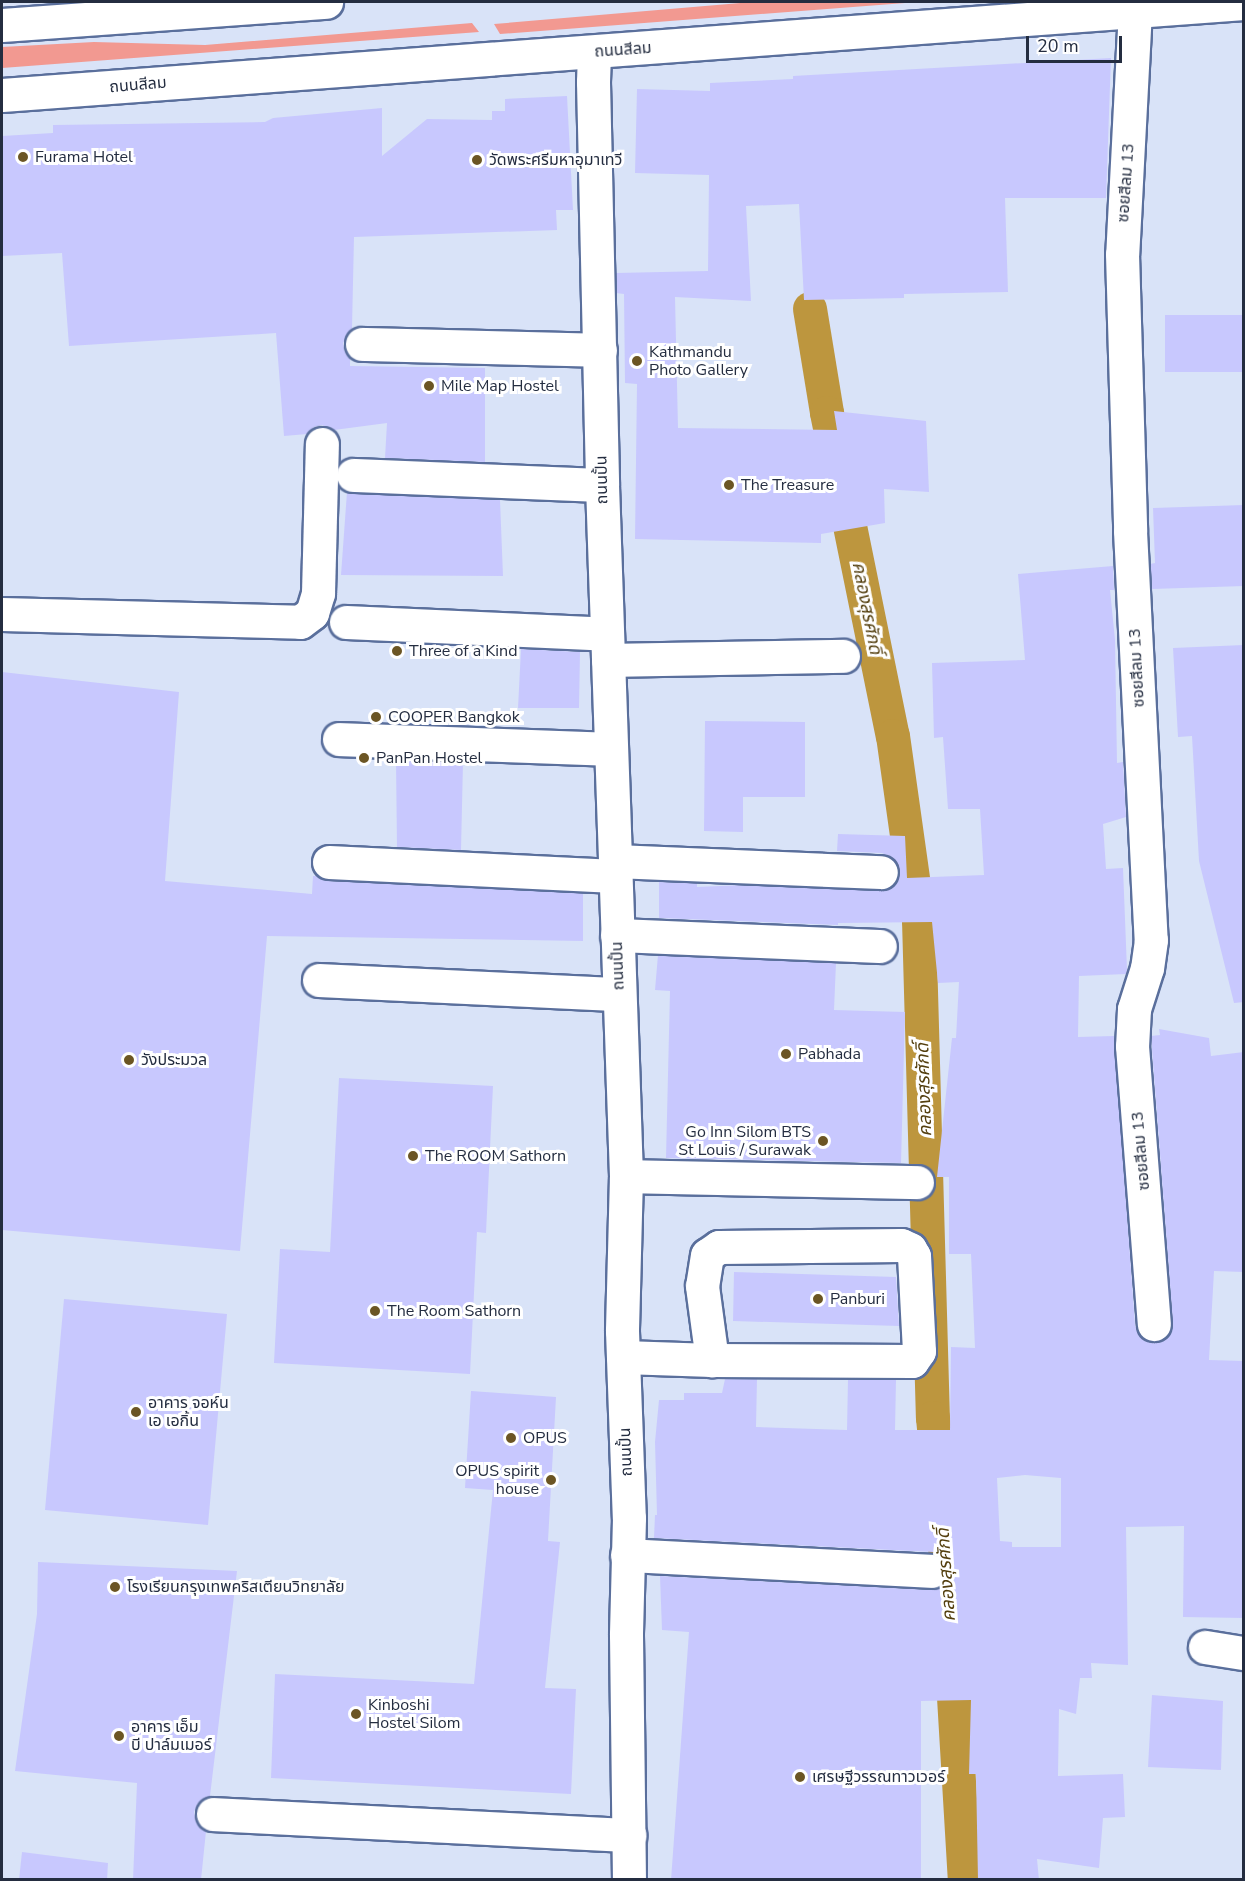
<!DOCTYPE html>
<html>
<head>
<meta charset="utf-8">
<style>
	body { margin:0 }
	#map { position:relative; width:1245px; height:1881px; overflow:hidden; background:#d9e3f8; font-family:"Nunito Sans","Noto Sans Thai",sans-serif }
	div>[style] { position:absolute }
	.green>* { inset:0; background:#f29991 }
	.canal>* { height:34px; margin:-17px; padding:0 17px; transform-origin:17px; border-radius:17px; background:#bd963e }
	.building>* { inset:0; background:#c8c8fe }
	.roads { filter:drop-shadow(2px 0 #5a6f9c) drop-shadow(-2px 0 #5a6f9c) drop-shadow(0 2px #5a6f9c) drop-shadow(0 -2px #5a6f9c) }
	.minor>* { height:33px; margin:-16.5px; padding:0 16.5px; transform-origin:16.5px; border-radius:16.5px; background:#fff }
	.major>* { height:33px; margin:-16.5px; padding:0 16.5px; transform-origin:16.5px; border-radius:16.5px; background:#fff }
	.dots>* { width:16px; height:16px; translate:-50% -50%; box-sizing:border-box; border:3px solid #fff; border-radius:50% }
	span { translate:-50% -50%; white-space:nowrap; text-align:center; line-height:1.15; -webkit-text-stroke:6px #fff; paint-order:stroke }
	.street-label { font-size:16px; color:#242d40 }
	.poi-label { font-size:16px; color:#242d40 }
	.left { translate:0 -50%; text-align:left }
	.right { translate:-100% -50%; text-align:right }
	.water-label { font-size:18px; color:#543f0f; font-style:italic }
	.frame { position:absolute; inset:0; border:3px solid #242d40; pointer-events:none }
	.scale { position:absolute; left:1026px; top:36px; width:96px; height:27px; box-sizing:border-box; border:3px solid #242d40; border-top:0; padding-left:8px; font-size:18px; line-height:21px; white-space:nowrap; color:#242d40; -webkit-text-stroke:4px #fff; paint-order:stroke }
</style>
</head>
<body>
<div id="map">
	<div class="green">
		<i style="clip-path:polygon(752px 2px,918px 2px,500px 34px,494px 24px)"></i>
		<i style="clip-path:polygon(472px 23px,479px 32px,2px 68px,2px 47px,94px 42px,205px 45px)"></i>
	</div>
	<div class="canal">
		<i style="left:810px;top:309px;width:105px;rotate:80.7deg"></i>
		<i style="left:827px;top:413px;width:330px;rotate:78.5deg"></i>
		<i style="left:893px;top:736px;width:186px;rotate:82deg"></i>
		<i style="left:919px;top:920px;width:498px;rotate:88.4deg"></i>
		<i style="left:933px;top:1418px;width:129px;rotate:84.6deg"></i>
		<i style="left:945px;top:1546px;width:335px;rotate:86.6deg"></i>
	</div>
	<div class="building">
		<i style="clip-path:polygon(1111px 58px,1106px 198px,1005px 198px,1008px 292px,904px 294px,904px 298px,804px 300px,799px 204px,746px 206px,751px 301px,675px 297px,678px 428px,837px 430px,834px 411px,926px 421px,929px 492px,884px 489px,885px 523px,821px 534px,821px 543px,635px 539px,637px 384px,625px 383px,624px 294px,616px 293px,616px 273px,708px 271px,709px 175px,635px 173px,637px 89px,710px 91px,710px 83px,793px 79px,793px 76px)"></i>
		<i style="clip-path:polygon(567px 96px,573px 210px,556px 210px,557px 230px,354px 237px,352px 328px,343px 343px,345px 352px,350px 358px,350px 366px,485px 368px,485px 462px,385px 458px,387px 423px,334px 430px,322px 425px,314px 427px,307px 434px,284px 436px,276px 333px,69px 346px,62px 253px,2px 256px,2px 136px,53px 133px,53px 125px,265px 122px,273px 118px,382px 108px,382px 156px,427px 119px,492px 120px,492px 111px,505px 111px,505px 99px)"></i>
		<i style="clip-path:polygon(1165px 315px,1244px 315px,1244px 372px,1165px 372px)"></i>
		<i style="clip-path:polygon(347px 492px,500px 500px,503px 576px,341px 575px)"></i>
		<i style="clip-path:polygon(1244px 505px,1244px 586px,1152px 589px,1150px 564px,1155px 563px,1153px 508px)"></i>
		<i style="clip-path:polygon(evenodd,1113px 566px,1114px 590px,1110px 590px,1115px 640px,1117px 763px,1123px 762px,1126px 817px,1103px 824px,1106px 869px,1123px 868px,1127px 970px,1126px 974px,1079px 976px,1078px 1037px,1114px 1036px,1135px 1325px,1139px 1335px,1145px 1341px,1155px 1343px,1165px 1339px,1171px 1332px,1173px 1323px,1151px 1036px,1160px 1035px,1159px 1029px,1209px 1038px,1211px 1056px,1244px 1052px,1244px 1272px,1214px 1271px,1209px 1360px,1244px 1361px,1244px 1618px,1183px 1617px,1184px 1526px,1126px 1527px,1128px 1665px,1091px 1663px,1092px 1678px,1080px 1678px,1076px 1714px,1059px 1709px,1058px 1776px,1123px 1774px,1125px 1817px,1103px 1818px,1099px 1868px,1037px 1859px,1039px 1880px,978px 1880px,976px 1774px,969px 1774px,971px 1700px,921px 1701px,921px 1880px,671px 1880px,689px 1632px,662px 1630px,660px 1576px,931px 1590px,940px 1588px,947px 1582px,951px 1571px,948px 1562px,943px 1556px,933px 1552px,654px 1538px,655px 1515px,657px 1515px,655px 1442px,659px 1400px,684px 1400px,684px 1393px,722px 1393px,725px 1379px,757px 1379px,756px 1427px,847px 1430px,848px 1379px,896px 1380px,895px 1430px,950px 1430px,951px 1347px,975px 1348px,971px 1254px,949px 1254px,949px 1177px,937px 1177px,952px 1038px,956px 1038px,959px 982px,938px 983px,932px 922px,838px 923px,838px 925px,659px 918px,659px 882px,697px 883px,697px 887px,743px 885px,880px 891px,889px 889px,896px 882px,900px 872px,898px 864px,891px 857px,882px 853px,837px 851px,838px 834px,905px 836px,907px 878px,984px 875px,980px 809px,948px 809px,943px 737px,934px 738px,932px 663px,1025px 660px,1018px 574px,1113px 566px,1025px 1475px,1061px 1478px,1061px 1547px,1012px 1547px,1012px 1542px,1000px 1541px,997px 1478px,1025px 1475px)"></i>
		<i style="clip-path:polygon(1244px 645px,1244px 1002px,1234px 1003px,1199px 861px,1192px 736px,1178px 737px,1173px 648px)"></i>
		<i style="clip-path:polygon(521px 649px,580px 652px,579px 708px,518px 708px)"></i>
		<i style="clip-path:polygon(2px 672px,179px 692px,165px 881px,312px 894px,313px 876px,317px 876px,328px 881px,583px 893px,583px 941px,267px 936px,240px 1251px,2px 1230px)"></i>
		<i style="clip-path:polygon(705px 721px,805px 722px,805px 797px,743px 797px,743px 832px,704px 831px)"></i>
		<i style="clip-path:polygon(396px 760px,463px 762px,461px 850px,397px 847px)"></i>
		<i style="clip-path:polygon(658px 955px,836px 963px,834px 1010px,905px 1012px,901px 1163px,666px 1158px,670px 991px,655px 990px)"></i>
		<i style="clip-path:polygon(339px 1078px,493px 1086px,486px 1233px,477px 1232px,470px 1374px,274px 1363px,280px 1249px,330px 1252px)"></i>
		<i style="clip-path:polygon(734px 1272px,896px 1277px,899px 1326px,733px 1321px)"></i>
		<i style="clip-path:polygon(64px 1299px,227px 1314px,208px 1525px,45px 1510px)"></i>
		<i style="clip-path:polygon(471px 1391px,556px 1397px,548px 1541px,560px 1542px,545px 1688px,576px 1689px,571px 1794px,271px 1778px,275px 1674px,474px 1684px,493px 1490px,465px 1488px)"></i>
		<i style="clip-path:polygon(38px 1562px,237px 1571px,210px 1796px,198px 1803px,194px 1812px,197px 1823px,206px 1831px,201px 1880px,133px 1880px,137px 1783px,15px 1771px,37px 1614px)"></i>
		<i style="clip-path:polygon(1152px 1695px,1223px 1701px,1221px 1770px,1148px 1767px)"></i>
		<i style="clip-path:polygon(22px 1852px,108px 1863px,107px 1880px,19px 1880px)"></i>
	</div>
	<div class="roads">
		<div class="minor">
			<i style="left:1135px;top:10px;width:244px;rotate:93deg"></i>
			<i style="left:1122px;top:254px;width:277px;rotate:88.3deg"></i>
			<i style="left:1130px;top:531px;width:410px;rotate:87.1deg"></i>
			<i style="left:1151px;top:940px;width:28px;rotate:98deg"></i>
			<i style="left:1147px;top:968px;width:43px;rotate:107.6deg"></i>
			<i style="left:1134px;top:1009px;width:37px;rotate:93deg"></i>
			<i style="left:1132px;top:1046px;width:279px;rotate:85.5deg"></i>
			<i style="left:594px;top:53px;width:29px;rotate:92deg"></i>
			<i style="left:593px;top:82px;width:403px;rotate:88.7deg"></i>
			<i style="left:602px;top:485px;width:691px;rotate:88.01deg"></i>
			<i style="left:626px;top:1176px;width:155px;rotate:91.5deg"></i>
			<i style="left:622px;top:1331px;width:187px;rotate:87.9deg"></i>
			<i style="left:629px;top:1518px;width:117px;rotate:91.5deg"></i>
			<i style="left:626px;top:1635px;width:245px;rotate:89.3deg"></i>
			<i style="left:362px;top:344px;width:238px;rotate:1.4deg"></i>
			<i style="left:353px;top:475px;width:249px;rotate:2.3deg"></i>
			<i style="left:2px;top:614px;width:298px;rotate:1.5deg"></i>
			<i style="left:300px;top:622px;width:15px;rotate:-37deg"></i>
			<i style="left:312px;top:613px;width:21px;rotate:-73deg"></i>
			<i style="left:318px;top:593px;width:149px;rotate:-88.5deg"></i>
			<i style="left:346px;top:622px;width:261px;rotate:2.6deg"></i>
			<i style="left:608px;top:660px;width:235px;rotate:-1deg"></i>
			<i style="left:339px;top:739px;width:272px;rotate:2.1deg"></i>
			<i style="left:615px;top:861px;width:266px;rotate:2.4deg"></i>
			<i style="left:329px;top:862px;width:286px;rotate:2.8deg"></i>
			<i style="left:617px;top:935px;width:263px;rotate:2.4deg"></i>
			<i style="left:319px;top:980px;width:300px;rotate:2.7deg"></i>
			<i style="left:626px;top:1176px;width:291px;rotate:1.2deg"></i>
			<i style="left:623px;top:1357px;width:89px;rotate:1.9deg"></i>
			<i style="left:712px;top:1360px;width:200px;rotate:0.3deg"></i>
			<i style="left:912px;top:1361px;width:12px;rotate:-55deg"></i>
			<i style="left:919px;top:1351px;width:95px;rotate:-93deg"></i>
			<i style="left:914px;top:1256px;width:8px;rotate:-120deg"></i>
			<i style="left:910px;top:1249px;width:10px;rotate:-156deg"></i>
			<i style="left:901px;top:1245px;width:182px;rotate:179.4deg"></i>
			<i style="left:719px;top:1247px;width:14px;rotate:146deg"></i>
			<i style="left:707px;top:1255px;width:31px;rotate:99deg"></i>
			<i style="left:702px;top:1286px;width:75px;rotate:82.3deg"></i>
			<i style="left:627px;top:1555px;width:305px;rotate:3deg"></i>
			<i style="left:1205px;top:1647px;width:39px;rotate:9deg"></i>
			<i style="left:213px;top:1814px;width:417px;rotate:2.9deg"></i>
		</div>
		<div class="major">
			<i style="left:2px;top:25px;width:325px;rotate:-4.1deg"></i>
			<i style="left:2px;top:95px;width:1245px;rotate:-4.24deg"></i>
		</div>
	</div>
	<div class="dots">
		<i style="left:23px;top:157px;background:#6b5524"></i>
		<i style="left:477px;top:160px;background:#6b5524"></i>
		<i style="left:637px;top:361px;background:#6b5524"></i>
		<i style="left:429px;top:386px;background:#6b5524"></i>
		<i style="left:729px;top:485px;background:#6b5524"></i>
		<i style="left:397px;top:651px;background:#6b5524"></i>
		<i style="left:376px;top:717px;background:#6b5524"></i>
		<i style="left:364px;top:758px;background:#6b5524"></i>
		<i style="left:786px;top:1054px;background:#6b5524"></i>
		<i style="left:129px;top:1060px;background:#6b5524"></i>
		<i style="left:823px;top:1141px;background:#6b5524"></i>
		<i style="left:413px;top:1156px;background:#6b5524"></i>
		<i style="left:818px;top:1299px;background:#6b5524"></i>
		<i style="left:375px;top:1311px;background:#6b5524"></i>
		<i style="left:136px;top:1412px;background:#6b5524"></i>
		<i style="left:511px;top:1438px;background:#6b5524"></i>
		<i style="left:551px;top:1480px;background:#6b5524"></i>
		<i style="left:115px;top:1587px;background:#6b5524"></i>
		<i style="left:356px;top:1714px;background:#6b5524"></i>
		<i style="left:119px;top:1736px;background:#6b5524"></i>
		<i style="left:800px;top:1777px;background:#6b5524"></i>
	</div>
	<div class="street-label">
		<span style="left:623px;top:50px;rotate:-4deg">ถนนสีลม</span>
		<span style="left:138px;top:85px;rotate:-5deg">ถนนสีลม</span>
		<span style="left:1126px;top:183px;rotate:-86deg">ซอยสีลม 13</span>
		<span style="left:602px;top:480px;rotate:-91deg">ถนนปั้น</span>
		<span style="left:1137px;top:668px;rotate:-93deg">ซอยสีลม 13</span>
		<span style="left:618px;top:966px;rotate:-92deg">ถนนปั้น</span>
		<span style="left:1141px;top:1151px;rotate:-95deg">ซอยสีลม 13</span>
		<span style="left:626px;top:1452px;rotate:-92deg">ถนนปั้น</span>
	</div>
	<div class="poi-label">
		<span class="left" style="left:35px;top:157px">Furama Hotel</span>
		<span class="left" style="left:489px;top:160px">วัดพระศรีมหาอุมาเทวี</span>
		<span class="left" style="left:649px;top:361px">Kathmandu<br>Photo Gallery</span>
		<span class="left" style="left:441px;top:386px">Mile Map Hostel</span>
		<span class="left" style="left:741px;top:485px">The Treasure</span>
		<span class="left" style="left:409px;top:651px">Three of a Kind</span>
		<span class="left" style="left:388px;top:717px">COOPER Bangkok</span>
		<span class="left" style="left:376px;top:758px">PanPan Hostel</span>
		<span class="left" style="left:798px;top:1054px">Pabhada</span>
		<span class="left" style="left:141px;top:1060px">วังประมวล</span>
		<span class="right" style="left:811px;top:1141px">Go Inn Silom BTS<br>St Louis / Surawak</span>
		<span class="left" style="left:425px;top:1156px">The ROOM Sathorn</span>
		<span class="left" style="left:830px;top:1299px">Panburi</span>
		<span class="left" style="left:387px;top:1311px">The Room Sathorn</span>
		<span class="left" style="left:148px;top:1412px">อาคาร จอห์น<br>เอ เอกิ้น</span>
		<span class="left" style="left:523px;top:1438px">OPUS</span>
		<span class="right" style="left:539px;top:1480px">OPUS spirit<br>house</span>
		<span class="left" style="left:127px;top:1587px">โรงเรียนกรุงเทพคริสเตียนวิทยาลัย</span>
		<span class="left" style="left:368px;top:1714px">Kinboshi<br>Hostel Silom</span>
		<span class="left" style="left:131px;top:1736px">อาคาร เอ็ม<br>บี ปาล์มเมอร์</span>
		<span class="left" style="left:812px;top:1777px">เศรษฐีวรรณทาวเวอร์</span>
	</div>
	<div class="water-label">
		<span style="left:867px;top:608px;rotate:79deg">คลองสุรศักดิ์</span>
		<span style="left:924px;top:1090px;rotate:-92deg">คลองสุรศักดิ์</span>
		<span style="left:946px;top:1575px;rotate:-94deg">คลองสุรศักดิ์</span>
	</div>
	<div class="frame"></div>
	<div class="scale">20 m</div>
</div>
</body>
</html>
